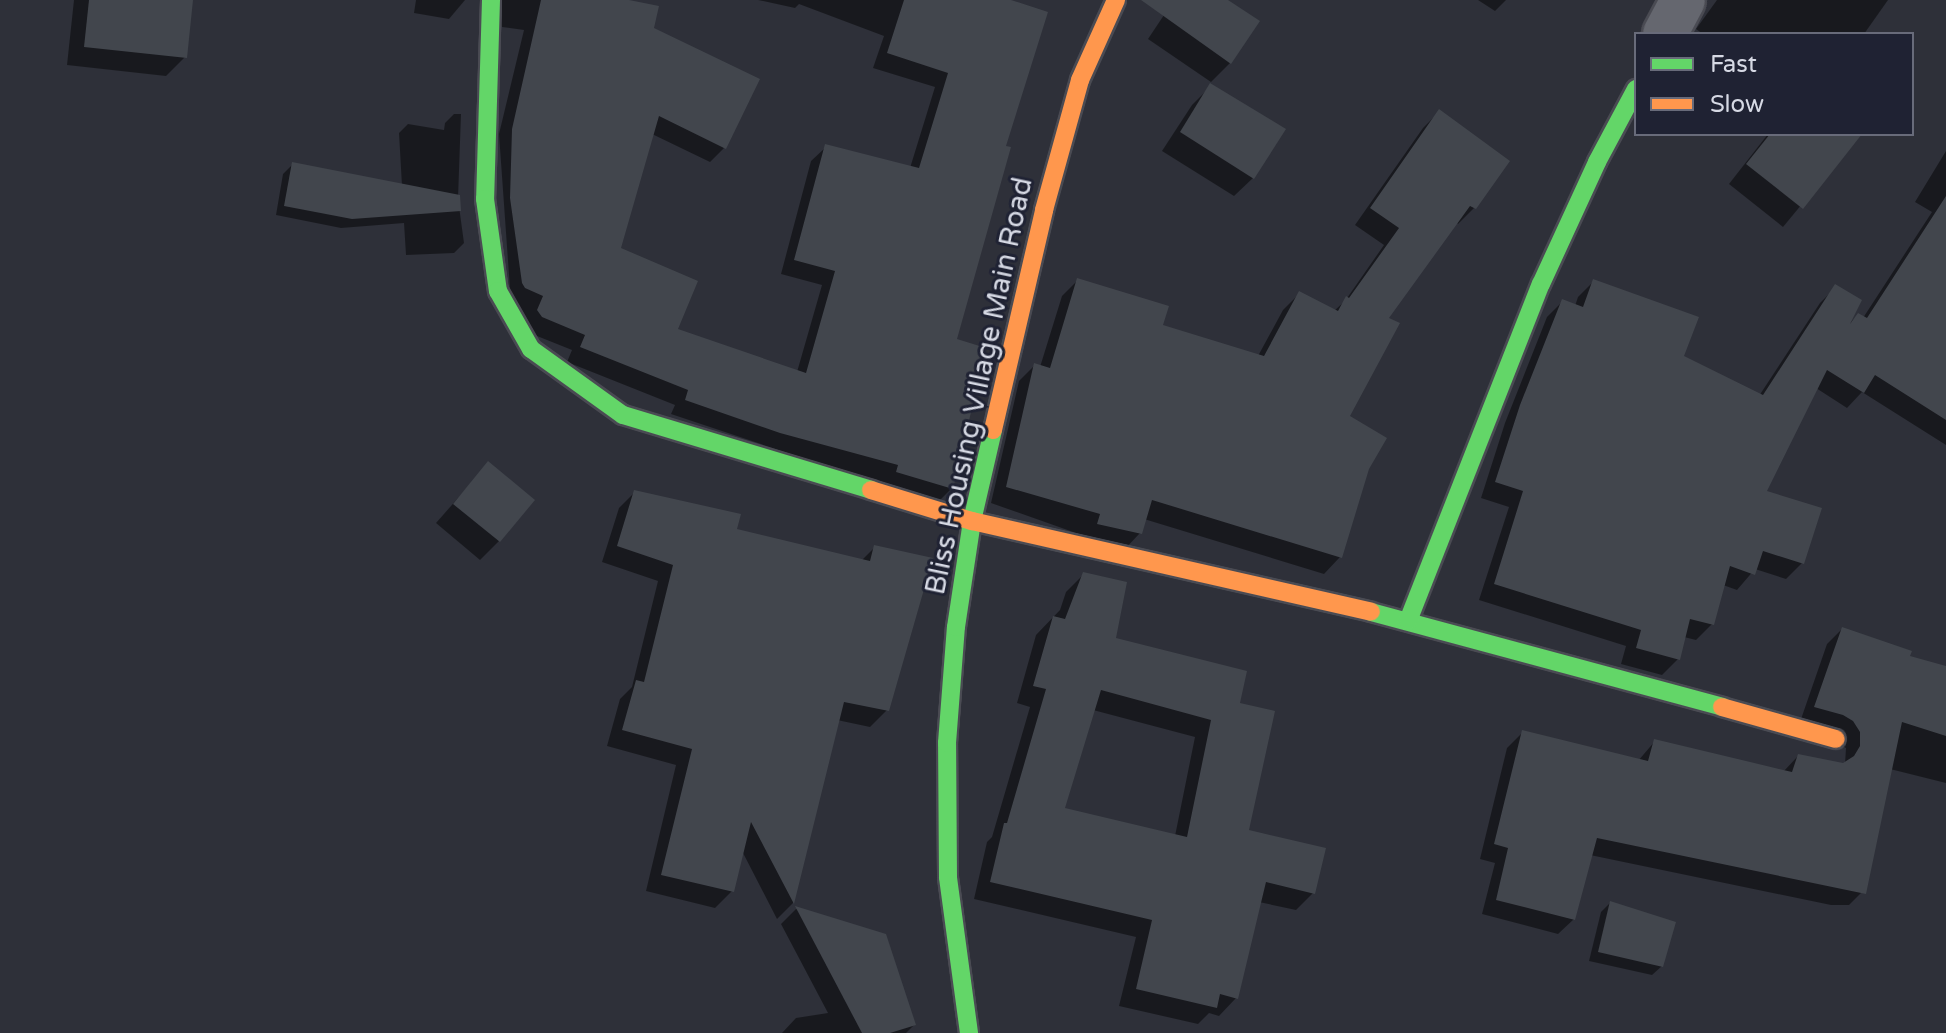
<!DOCTYPE html>
<html>
<head>
<meta charset="utf-8">
<style>
	body { margin:0 }
	#map { position:relative; width:1946px; height:1033px; overflow:hidden; background:#2e3039; font-family:"Varela Round",sans-serif }
	div>[style] { position:absolute }
	.shadow>* { inset:0; background:#0007 }
	.building>* { inset:0; background:#42464d }
	.roads { filter:drop-shadow(2px 0 #4a4b53) drop-shadow(-2px 0 #4a4b53) drop-shadow(0 2px #4a4b53) drop-shadow(0 -2px #4a4b53) }
	.street>* { height:44px; margin:-22px; padding:0 22px; transform-origin:22px; border-radius:22px; background:#65676f }
	.fast>* { height:18px; margin:-9px; padding:0 9px; transform-origin:9px; border-radius:9px; background:#63d668 }
	.slow>* { height:18px; margin:-9px; padding:0 9px; transform-origin:9px; border-radius:9px; background:#ff974d }
	span { translate:-50% -50%; white-space:nowrap; text-align:center; line-height:1.15; -webkit-text-stroke:6px #1f2233; paint-order:stroke }
	.street-label { font-size:28px; color:#d6d9e4 }
	.legend { position:absolute; left:1634px; top:32px; width:280px; height:104px; box-sizing:border-box; background:#1f2233; border:2px solid #686b7a; margin:0; padding:10px 14px; list-style:none; font-size:24px; color:#d6d9e4 }
	.legend li { display:flex; align-items:center; gap:16px; height:40px }
	.legend b { width:40px; border:2px solid #686b7a }
</style>
</head>
<body>
<div id="map">
	<div class="shadow">
		<i style="clip-path:polygon(74px 0,191px 0,185px 57px,166px 76px,67px 65px)"></i>
		<i style="clip-path:polygon(416px 0,465px 0,449px 19px,414px 13px)"></i>
		<i style="clip-path:polygon(496px 0,590px 0,724px 148px,710px 162px,652px 134px,619px 249px,676px 330px,797px 372px,822px 285px,781px 274px,811px 161px,826px 147px,910px 168px,935px 87px,873px 68px,884px 36px,799px 4px,795px 8px,758px 0,1004px 0,1003px 147px,954px 340px,952px 488px,937px 503px,671px 414px,675px 405px,567px 362px,572px 350px,527px 332px,511px 303px,499px 134px,524px 30px,502px 27px)"></i>
		<i style="clip-path:polygon(1174px 0,1224px 0,1230px 63px,1211px 82px,1148px 39px)"></i>
		<i style="clip-path:polygon(1478px 0,1506px 0,1495px 11px)"></i>
		<i style="clip-path:polygon(1717px 0,1888px 0,1864px 34px,1703px 34px,1696px 29px)"></i>
		<i style="clip-path:polygon(1211px 86px,1253px 178px,1234px 196px,1162px 151px,1192px 105px)"></i>
		<i style="clip-path:polygon(1439px 112px,1474px 208px,1458px 224px,1456px 222px,1386px 318px,1348px 417px,1367px 468px,1340px 557px,1324px 574px,1144px 519px,1140px 533px,1124px 550px,991px 503px,1019px 381px,1035px 365px,1040px 367px,1062px 296px,1078px 280px,1161px 327px,1258px 356px,1283px 310px,1299px 294px,1334px 311px,1345px 301px,1384px 245px,1355px 225px,1423px 128px)"></i>
		<i style="clip-path:polygon(454px 114px,461px 114px,458px 199px,464px 243px,454px 253px,406px 255px,404px 223px,341px 228px,276px 215px,283px 174px,293px 164px,402px 186px,399px 133px,408px 124px,444px 130px,445px 123px)"></i>
		<i style="clip-path:polygon(1768px 134px,1823px 134px,1845px 152px,1783px 227px,1729px 184px)"></i>
		<i style="clip-path:polygon(1946px 151px,1946px 445px,1862px 392px,1847px 408px,1816px 388px,1764px 492px,1802px 563px,1786px 579px,1755px 569px,1737px 590px,1723px 585px,1712px 624px,1696px 640px,1684px 637px,1678px 659px,1662px 675px,1621px 664px,1626px 646px,1479px 600px,1509px 507px,1481px 498px,1505px 423px,1547px 317px,1563px 301px,1575px 306px,1578px 297px,1594px 281px,1682px 357px,1759px 396px,1820px 303px,1836px 287px,1848px 325px,1858px 315px,1863px 318px,1932px 212px,1915px 202px)"></i>
		<i style="clip-path:polygon(488px 464px,499px 541px,480px 560px,436px 523px)"></i>
		<i style="clip-path:polygon(635px 492px,735px 531px,861px 561px,875px 547px,887px 710px,870px 727px,837px 720px,793px 903px,777px 919px,742px 851px,732px 891px,715px 908px,646px 891px,676px 765px,607px 746px,620px 699px,632px 687px,658px 581px,602px 562px,619px 508px)"></i>
		<i style="clip-path:polygon(evenodd,1084px 574px,1113px 640px,1238px 704px,1246px 831px,1313px 893px,1296px 910px,1259px 902px,1236px 998px,1219px 1016px,1209px 1013px,1198px 1024px,1119px 1006px,1136px 937px,974px 899px,987px 842px,992px 837px,1030px 707px,1017px 703px,1036px 635px,1060px 610px,1066px 592px,1084px 574px,1093px 710px,1195px 737px,1175px 836px,1062px 809px,1093px 710px)"></i>
		<i style="clip-path:polygon(1842px 629px,1907px 658px,1946px 667px,1946px 783px,1890px 769px,1865px 889px,1849px 905px,1831px 905px,1590px 855px,1574px 919px,1558px 934px,1482px 914px,1495px 863px,1480px 859px,1507px 748px,1522px 733px,1638px 761px,1655px 741px,1783px 772px,1798px 756px,1845px 764px,1846px 748px,1800px 722px,1827px 644px)"></i>
		<i style="clip-path:polygon(1610px 903px,1662px 966px,1652px 975px,1589px 961px,1601px 912px)"></i>
		<i style="clip-path:polygon(796px 909px,885px 935px,914px 1025px,906px 1033px,782px 1033px,796px 1018px,828px 1013px,781px 924px)"></i>
	</div>
	<div class="building">
		<i style="clip-path:polygon(89px 0,193px 0,187px 58px,84px 47px)"></i>
		<i style="clip-path:polygon(541px 0,629px 0,659px 6px,654px 28px,760px 79px,726px 149px,659px 116px,621px 248px,698px 281px,678px 329px,806px 373px,835px 271px,794px 260px,825px 144px,919px 168px,948px 73px,887px 53px,904px 0,1011px 0,1048px 12px,1006px 146px,1011px 147px,957px 339px,986px 348px,953px 489px,896px 472px,898px 465px,780px 433px,685px 400px,688px 390px,580px 347px,585px 335px,542px 317px,537px 310px,543px 296px,525px 288px,522px 283px,510px 198px,512px 129px)"></i>
		<i style="clip-path:polygon(1141px 0,1228px 0,1260px 21px,1231px 64px)"></i>
		<i style="clip-path:polygon(1210px 83px,1286px 129px,1254px 179px,1180px 132px)"></i>
		<i style="clip-path:polygon(1439px 109px,1510px 161px,1476px 209px,1470px 206px,1389px 318px,1400px 323px,1350px 416px,1387px 438px,1369px 469px,1342px 558px,1152px 500px,1142px 534px,1097px 524px,1100px 514px,1006px 487px,1034px 363px,1050px 368px,1077px 278px,1169px 306px,1163px 325px,1264px 356px,1299px 291px,1338px 311px,1346px 296px,1349px 298px,1399px 228px,1370px 208px)"></i>
		<i style="clip-path:polygon(1770px 134px,1862px 134px,1803px 209px,1746px 164px)"></i>
		<i style="clip-path:polygon(292px 162px,460px 195px,461px 211px,352px 219px,284px 206px)"></i>
		<i style="clip-path:polygon(1946px 196px,1946px 420px,1875px 375px,1864px 393px,1827px 370px,1767px 491px,1822px 508px,1804px 564px,1763px 551px,1755px 575px,1730px 566px,1714px 625px,1690px 619px,1680px 660px,1636px 648px,1641px 630px,1494px 584px,1523px 491px,1495px 482px,1520px 405px,1562px 299px,1583px 307px,1593px 279px,1699px 317px,1684px 356px,1763px 395px,1835px 284px,1862px 300px,1850px 324px,1858px 313px,1867px 318px)"></i>
		<i style="clip-path:polygon(488px 461px,535px 500px,500px 542px,453px 504px)"></i>
		<i style="clip-path:polygon(634px 490px,741px 514px,737px 529px,870px 561px,874px 545px,933px 558px,889px 711px,844px 702px,794px 904px,751px 822px,734px 892px,661px 875px,692px 749px,622px 730px,636px 680px,644px 682px,673px 565px,617px 546px)"></i>
		<i style="clip-path:polygon(evenodd,1083px 572px,1127px 582px,1116px 638px,1247px 671px,1240px 703px,1275px 711px,1249px 830px,1326px 848px,1315px 894px,1266px 882px,1238px 999px,1220px 994px,1217px 1008px,1136px 989px,1152px 920px,990px 882px,1004px 823px,1007px 823px,1046px 689px,1033px 686px,1053px 616px,1065px 619px,1083px 572px,1101px 690px,1211px 720px,1187px 837px,1065px 808px,1101px 690px)"></i>
		<i style="clip-path:polygon(1842px 627px,1912px 651px,1910px 656px,1946px 666px,1946px 736px,1902px 722px,1866px 894px,1597px 838px,1575px 920px,1496px 900px,1508px 848px,1494px 844px,1522px 730px,1648px 761px,1654px 739px,1792px 772px,1798px 754px,1843px 763px,1854px 756px,1860px 746px,1860px 732px,1853px 721px,1843px 715px,1814px 707px)"></i>
		<i style="clip-path:polygon(1610px 901px,1676px 922px,1663px 967px,1598px 952px)"></i>
		<i style="clip-path:polygon(795px 906px,886px 934px,916px 1025px,890px 1033px,862px 1033px)"></i>
	</div>
	<div class="roads">
		<div class="street">
			<i style="left:1665px;top:34px;width:38px;rotate:-62deg"></i>
		</div>
		<div class="fast">
			<i style="left:491px;top:0;width:199px;rotate:91.7deg"></i>
			<i style="left:485px;top:199px;width:93px;rotate:82deg"></i>
			<i style="left:498px;top:291px;width:67px;rotate:60.4deg"></i>
			<i style="left:531px;top:349px;width:113px;rotate:35.7deg"></i>
			<i style="left:623px;top:415px;width:259px;rotate:16.8deg"></i>
			<i style="left:1371px;top:612px;width:364px;rotate:15.1deg"></i>
			<i style="left:1408px;top:621px;width:362px;rotate:-68.5deg"></i>
			<i style="left:1541px;top:284px;width:134px;rotate:-65.3deg"></i>
			<i style="left:1597px;top:162px;width:83px;rotate:-61.9deg"></i>
			<i style="left:969px;top:1033px;width:157px;rotate:-97.7deg"></i>
			<i style="left:948px;top:877px;width:134px;rotate:-90.4deg"></i>
			<i style="left:947px;top:743px;width:116px;rotate:-85.6deg"></i>
			<i style="left:956px;top:627px;width:107px;rotate:-81.4deg"></i>
			<i style="left:972px;top:521px;width:93px;rotate:-77deg"></i>
		</div>
		<div class="slow">
			<i style="left:993px;top:430px;width:226px;rotate:-76.9deg"></i>
			<i style="left:1044px;top:210px;width:135px;rotate:-74.5deg"></i>
			<i style="left:1080px;top:80px;width:88px;rotate:-65.8deg"></i>
			<i style="left:871px;top:490px;width:106px;rotate:17.1deg"></i>
			<i style="left:972px;top:521px;width:409px;rotate:12.8deg"></i>
			<i style="left:1722px;top:707px;width:118px;rotate:15.7deg"></i>
		</div>
	</div>
	<div class="street-label">
		<span style="left:979px;top:386px;rotate:-78deg">Bliss Housing Village Main Road</span>
	</div>
	<ul class="legend">
	<li><b style="height:10px;background:#63d668"></b>Fast</li>
	<li><b style="height:10px;background:#ff974d"></b>Slow</li>
	</ul>
</div>
</body>
</html>
